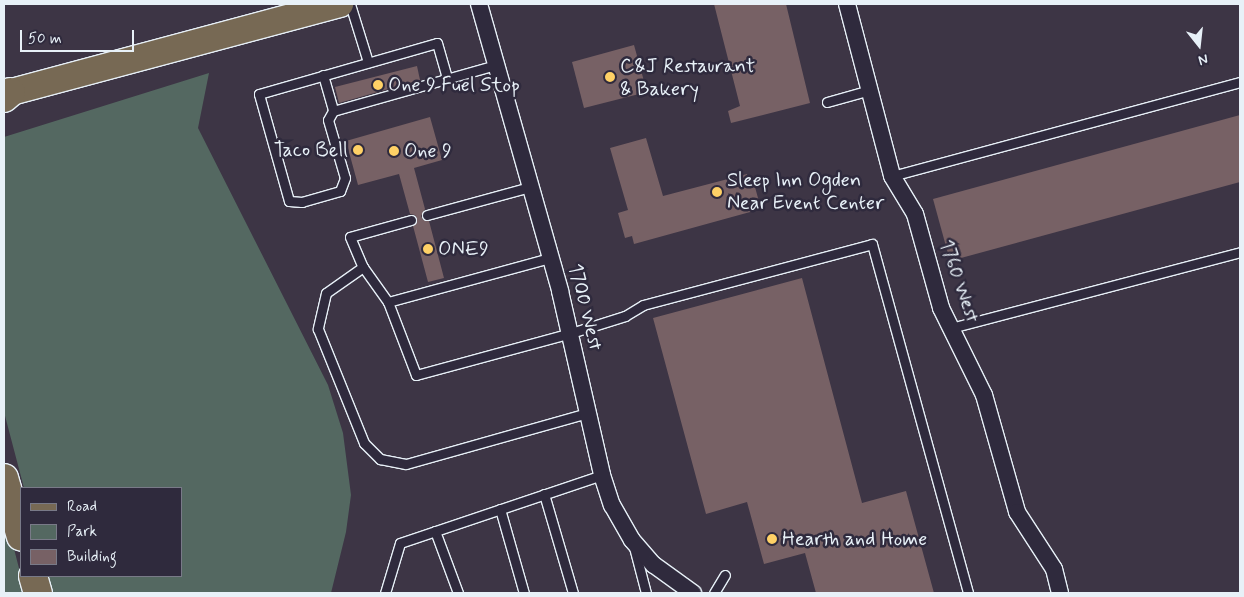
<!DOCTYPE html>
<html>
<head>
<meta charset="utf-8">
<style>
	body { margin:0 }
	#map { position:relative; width:1244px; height:597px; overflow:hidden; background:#3d3545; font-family:Mynerve,sans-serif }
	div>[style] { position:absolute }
	.green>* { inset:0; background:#546861 }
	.building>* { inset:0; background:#776165 }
	.roads { filter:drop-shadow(1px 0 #e8f1f8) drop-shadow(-1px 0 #e8f1f8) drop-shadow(0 1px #e8f1f8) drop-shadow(0 -1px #e8f1f8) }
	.service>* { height:9px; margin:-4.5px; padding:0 4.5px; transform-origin:4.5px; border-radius:4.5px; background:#2f2a3d }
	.minor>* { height:16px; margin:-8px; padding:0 8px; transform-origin:8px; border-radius:8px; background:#2f2a3d }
	.primary>* { height:26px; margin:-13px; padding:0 13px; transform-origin:13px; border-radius:13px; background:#776954 }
	.motorway>* { height:28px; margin:-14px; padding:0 14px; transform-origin:14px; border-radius:14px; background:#776954 }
	.dots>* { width:14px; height:14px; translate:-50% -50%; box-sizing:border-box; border:2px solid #2f2a3d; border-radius:50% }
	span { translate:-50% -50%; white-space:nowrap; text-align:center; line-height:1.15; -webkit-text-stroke:5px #2f2a3d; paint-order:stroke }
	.poi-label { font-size:20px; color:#e8f1f8 }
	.left { translate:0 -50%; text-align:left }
	.right { translate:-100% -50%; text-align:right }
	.street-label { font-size:20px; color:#e8f1f8 }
	.frame { position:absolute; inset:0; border:5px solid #e8f1f8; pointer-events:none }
	.legend { position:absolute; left:20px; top:487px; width:162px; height:90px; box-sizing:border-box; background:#2f2a3d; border:1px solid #797a88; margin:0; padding:6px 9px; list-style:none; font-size:15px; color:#e8f1f8 }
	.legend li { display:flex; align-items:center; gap:10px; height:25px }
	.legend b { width:25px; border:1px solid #797a88 }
	.north { position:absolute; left:1174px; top:20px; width:50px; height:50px; -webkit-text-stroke:4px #2f2a3d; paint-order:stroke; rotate:164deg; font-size:14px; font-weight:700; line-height:20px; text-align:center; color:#e8f1f8 }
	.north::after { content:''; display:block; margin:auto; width:18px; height:22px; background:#e8f1f8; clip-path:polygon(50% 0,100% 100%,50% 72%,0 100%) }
	.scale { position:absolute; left:20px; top:30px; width:114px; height:22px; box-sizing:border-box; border:2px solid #e8f1f8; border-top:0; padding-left:6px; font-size:15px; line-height:18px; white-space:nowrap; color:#e8f1f8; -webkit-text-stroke:4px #2f2a3d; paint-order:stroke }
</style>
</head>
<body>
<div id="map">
	<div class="green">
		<i style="clip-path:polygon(209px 73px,198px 128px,328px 385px,343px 433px,351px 495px,346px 532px,331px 593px,50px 593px,44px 576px,181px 576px,181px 488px,24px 488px,4px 412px,4px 137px)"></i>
		<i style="clip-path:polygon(4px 510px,21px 576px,28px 593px,4px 593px)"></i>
	</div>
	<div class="building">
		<i style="clip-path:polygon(714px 4px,786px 4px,810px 103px,731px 123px,728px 111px,740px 106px)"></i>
		<i style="clip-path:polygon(634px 45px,647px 92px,584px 108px,572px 62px)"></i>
		<i style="clip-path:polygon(417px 66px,420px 80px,339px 103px,335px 87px)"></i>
		<i style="clip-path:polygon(1240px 115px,1240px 182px,950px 261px,933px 199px)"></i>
		<i style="clip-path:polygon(430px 117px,442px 160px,414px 168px,425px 209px,421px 216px,423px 220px,429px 221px,444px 278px,428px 282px,413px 226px,417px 219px,415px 215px,410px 214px,399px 174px,358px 185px,346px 141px)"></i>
		<i style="clip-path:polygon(646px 138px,663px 196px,747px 174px,751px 188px,755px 187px,761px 209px,634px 244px,632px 236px,625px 238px,618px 213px,628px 210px,610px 148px)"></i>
		<i style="clip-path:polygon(802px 278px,862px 503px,906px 491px,934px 593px,816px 593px,805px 553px,764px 564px,747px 502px,706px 514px,653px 318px)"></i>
	</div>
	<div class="roads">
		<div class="service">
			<i style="left:350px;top:4px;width:61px;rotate:72.8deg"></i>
			<i style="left:323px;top:75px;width:37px;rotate:74deg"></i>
			<i style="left:333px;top:111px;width:169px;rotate:-15.8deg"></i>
			<i style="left:827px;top:102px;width:45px;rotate:-15.6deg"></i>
			<i style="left:333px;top:111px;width:10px;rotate:119deg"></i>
			<i style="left:328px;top:120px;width:60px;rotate:73.7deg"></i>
			<i style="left:345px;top:178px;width:14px;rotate:111deg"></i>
			<i style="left:340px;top:191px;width:40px;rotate:164deg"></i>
			<i style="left:302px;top:202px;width:13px;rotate:-176deg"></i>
			<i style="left:289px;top:201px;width:111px;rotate:-105.7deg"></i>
			<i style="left:259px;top:94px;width:185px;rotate:-16deg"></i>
			<i style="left:437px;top:43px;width:37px;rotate:74deg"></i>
			<i style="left:892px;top:176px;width:360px;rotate:-15.1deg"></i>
			<i style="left:427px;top:215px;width:107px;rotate:-15.2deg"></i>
			<i style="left:411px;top:220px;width:63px;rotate:164.4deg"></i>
			<i style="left:350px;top:237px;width:33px;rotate:67deg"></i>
			<i style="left:363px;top:267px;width:43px;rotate:54.5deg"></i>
			<i style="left:388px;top:302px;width:78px;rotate:69deg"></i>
			<i style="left:416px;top:375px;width:161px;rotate:-15.2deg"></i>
			<i style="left:571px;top:333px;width:57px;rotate:-17.5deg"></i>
			<i style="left:625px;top:316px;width:21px;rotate:-31deg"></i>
			<i style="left:643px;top:305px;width:237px;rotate:-14.9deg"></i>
			<i style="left:872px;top:244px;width:362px;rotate:74.6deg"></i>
			<i style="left:363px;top:267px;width:45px;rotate:144.9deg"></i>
			<i style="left:326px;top:293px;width:37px;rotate:103deg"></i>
			<i style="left:318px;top:329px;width:123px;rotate:68deg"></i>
			<i style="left:364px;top:443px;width:23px;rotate:45deg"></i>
			<i style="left:380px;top:459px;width:26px;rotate:11deg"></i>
			<i style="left:406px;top:464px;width:189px;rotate:-15.7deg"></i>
			<i style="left:388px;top:302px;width:168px;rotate:-15.2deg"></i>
			<i style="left:951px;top:328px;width:299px;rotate:-14.7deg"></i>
			<i style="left:544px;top:494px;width:103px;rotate:73.7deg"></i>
			<i style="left:500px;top:509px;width:87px;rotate:74.1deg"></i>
			<i style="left:435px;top:531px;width:66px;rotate:69.6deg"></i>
			<i style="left:634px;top:547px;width:48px;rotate:75.4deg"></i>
			<i style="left:385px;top:593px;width:52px;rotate:-73.3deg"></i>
			<i style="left:400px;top:543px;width:213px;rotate:-18.6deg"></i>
			<i style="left:714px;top:593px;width:21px;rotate:-59deg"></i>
		</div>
		<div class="minor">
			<i style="left:479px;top:4px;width:298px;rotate:74.2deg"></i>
			<i style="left:560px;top:291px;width:189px;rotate:77.1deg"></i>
			<i style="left:602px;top:475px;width:32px;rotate:72deg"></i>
			<i style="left:612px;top:505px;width:40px;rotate:60.3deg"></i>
			<i style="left:632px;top:540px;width:33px;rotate:49deg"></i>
			<i style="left:654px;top:565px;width:48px;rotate:35.7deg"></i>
			<i style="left:847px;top:4px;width:178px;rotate:75.3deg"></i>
			<i style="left:892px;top:176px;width:44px;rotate:58.8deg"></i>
			<i style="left:915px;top:214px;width:98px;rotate:74.5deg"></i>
			<i style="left:941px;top:308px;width:97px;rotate:63.7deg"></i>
			<i style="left:984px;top:395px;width:122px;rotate:74.2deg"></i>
			<i style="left:1017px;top:512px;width:68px;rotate:57deg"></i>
			<i style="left:1054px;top:569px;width:25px;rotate:76deg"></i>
		</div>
		<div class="primary">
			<i style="left:4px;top:94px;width:348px;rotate:-15deg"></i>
		</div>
		<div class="motorway">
			<i style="left:4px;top:98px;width:9px;rotate:-41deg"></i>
			<i style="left:4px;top:478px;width:61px;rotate:73.9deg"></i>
			<i style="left:33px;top:576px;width:18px;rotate:74deg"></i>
		</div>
	</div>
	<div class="dots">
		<i style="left:610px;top:77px;background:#ffd166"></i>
		<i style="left:378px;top:85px;background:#ffd166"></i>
		<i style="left:358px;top:150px;background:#ffd166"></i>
		<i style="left:394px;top:151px;background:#ffd166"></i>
		<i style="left:717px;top:192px;background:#ffd166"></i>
		<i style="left:428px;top:249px;background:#ffd166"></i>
		<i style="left:772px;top:539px;background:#ffd166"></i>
	</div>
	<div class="poi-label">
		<span class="left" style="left:620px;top:78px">C&amp;J Restaurant<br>&amp; Bakery</span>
		<span class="left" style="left:388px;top:85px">One 9 Fuel Stop</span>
		<span class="right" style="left:348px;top:150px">Taco Bell</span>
		<span class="left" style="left:404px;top:151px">One 9</span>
		<span class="left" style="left:727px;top:192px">Sleep Inn Ogden<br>Near Event Center</span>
		<span class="left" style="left:438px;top:249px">ONE9</span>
		<span class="left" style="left:782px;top:539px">Hearth and Home</span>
	</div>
	<div class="street-label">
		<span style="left:959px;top:281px;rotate:71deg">1760 West</span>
		<span style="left:585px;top:307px;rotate:76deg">1700 West</span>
	</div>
	<div class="frame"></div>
	<ul class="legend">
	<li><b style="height:6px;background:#776954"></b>Road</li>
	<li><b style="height:14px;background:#546861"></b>Park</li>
	<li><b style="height:14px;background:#776165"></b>Building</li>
	</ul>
	<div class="north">N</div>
	<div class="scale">50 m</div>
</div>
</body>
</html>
